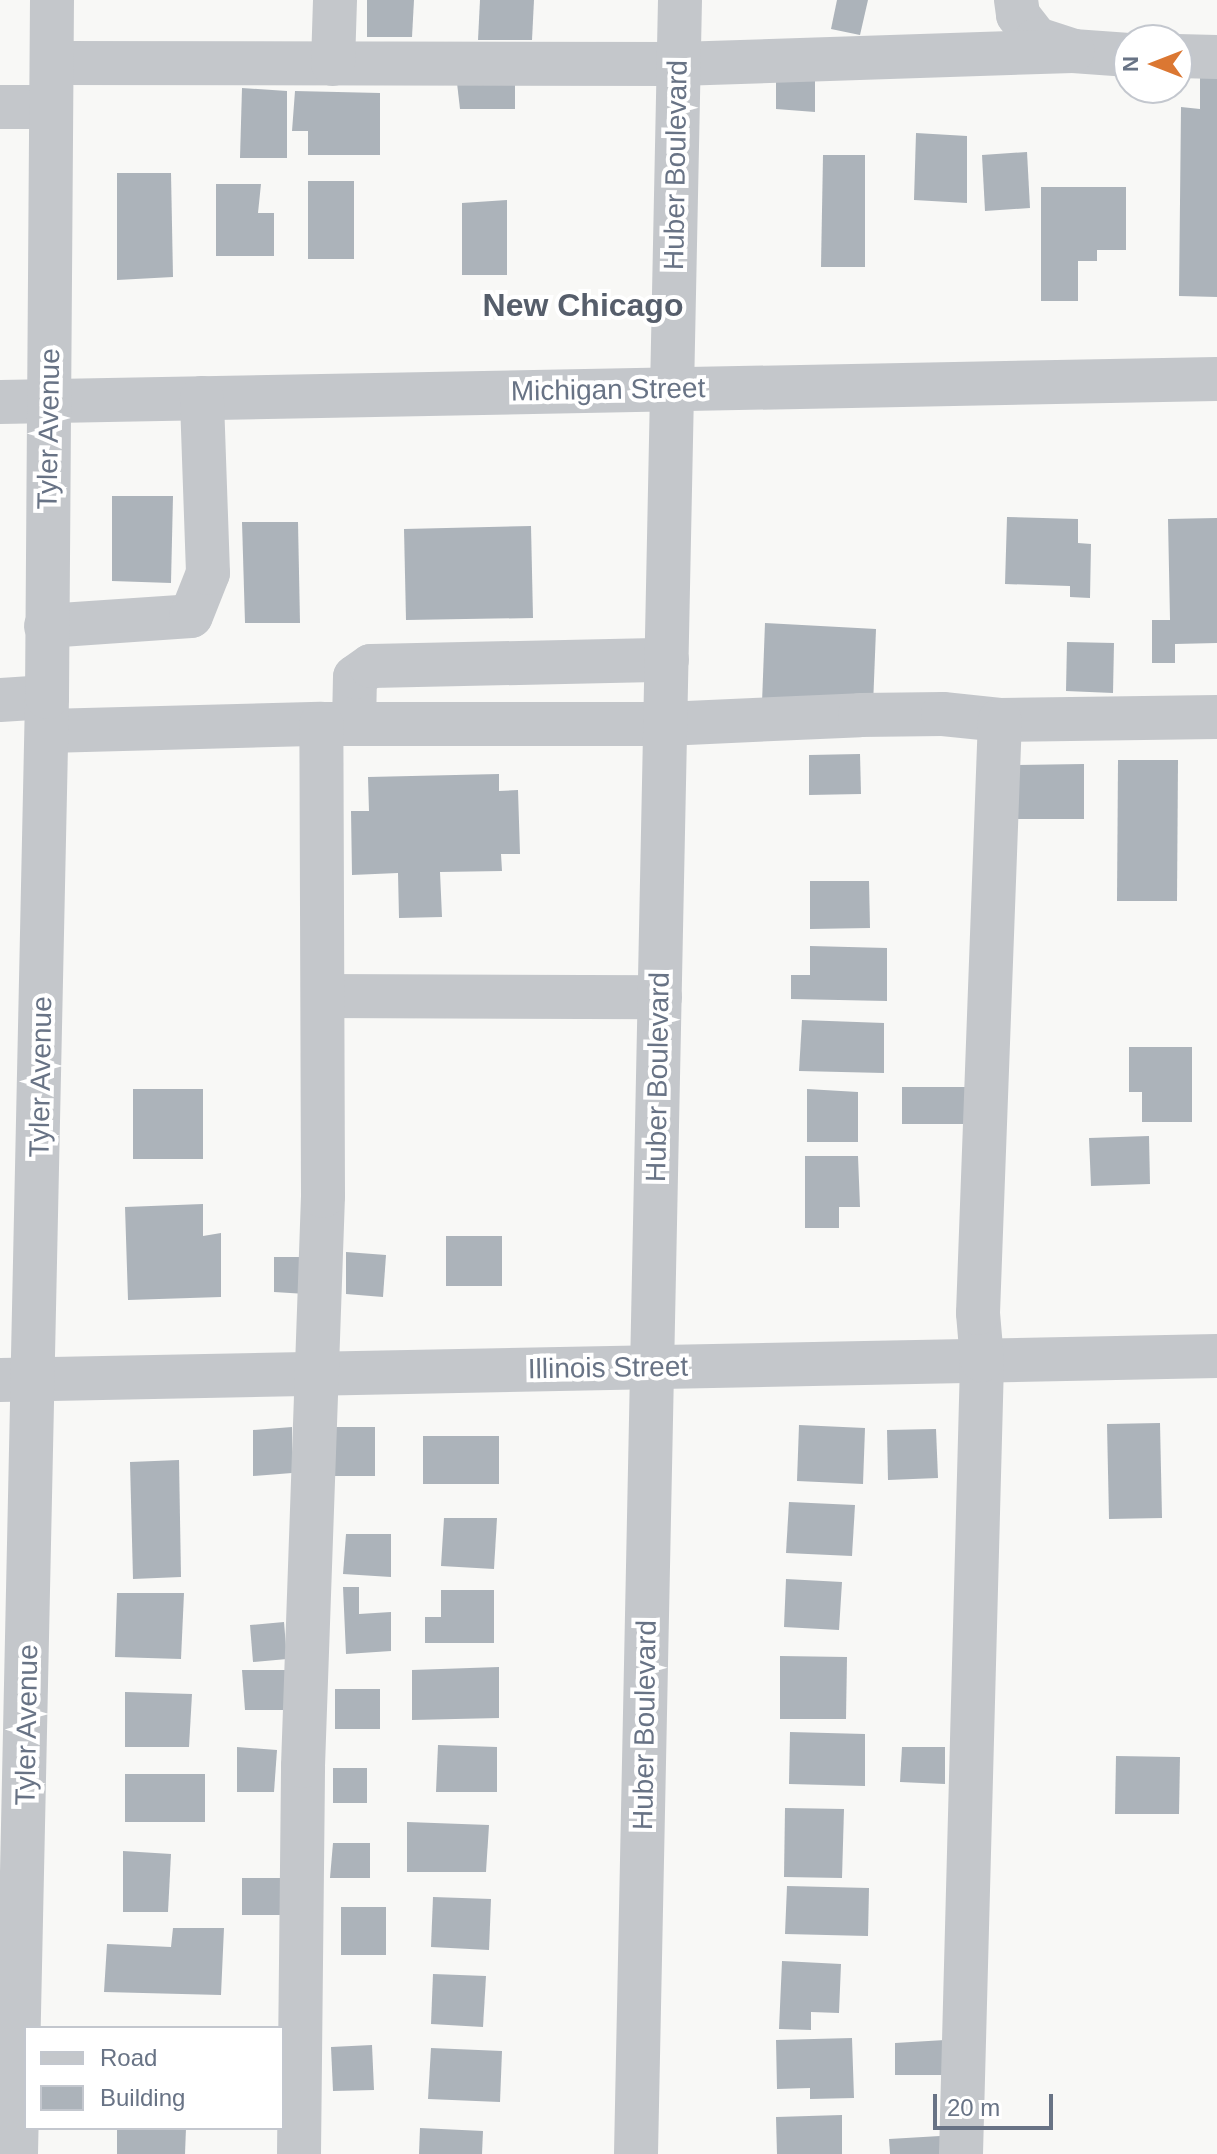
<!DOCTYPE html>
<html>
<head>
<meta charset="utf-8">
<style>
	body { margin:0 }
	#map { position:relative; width:1217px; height:2154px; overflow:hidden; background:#f8f8f6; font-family:Arial,sans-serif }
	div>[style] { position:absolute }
	.building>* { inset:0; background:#acb3ba }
	.minor>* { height:44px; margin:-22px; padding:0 22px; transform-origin:22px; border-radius:22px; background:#c4c7cb }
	span { translate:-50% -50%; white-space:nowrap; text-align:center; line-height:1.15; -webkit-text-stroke:8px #fff; paint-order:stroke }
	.street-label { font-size:28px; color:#687385 }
	.quarter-label { font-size:32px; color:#565e6b; font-weight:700 }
	.legend { position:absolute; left:24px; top:2026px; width:260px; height:104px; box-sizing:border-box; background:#fff; border:2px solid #c3c7ce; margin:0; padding:10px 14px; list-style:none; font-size:24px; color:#687385 }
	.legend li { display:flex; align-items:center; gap:16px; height:40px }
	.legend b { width:40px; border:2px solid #c3c7ce }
	.north { position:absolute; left:1113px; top:24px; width:80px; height:80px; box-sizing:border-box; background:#fff; border:2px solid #c3c7ce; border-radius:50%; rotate:270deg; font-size:22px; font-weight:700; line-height:32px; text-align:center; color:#687385 }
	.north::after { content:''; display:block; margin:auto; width:28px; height:36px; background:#db7732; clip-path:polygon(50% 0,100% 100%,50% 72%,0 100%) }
	.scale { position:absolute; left:933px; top:2094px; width:120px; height:36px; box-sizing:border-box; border:4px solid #687385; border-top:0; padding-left:10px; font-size:24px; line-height:28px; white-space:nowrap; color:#687385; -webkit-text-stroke:6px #fff; paint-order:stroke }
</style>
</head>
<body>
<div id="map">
	<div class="building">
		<i style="clip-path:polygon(367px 0,414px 0,412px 37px,367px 37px)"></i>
		<i style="clip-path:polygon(480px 0,534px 0,532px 40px,478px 40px)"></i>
		<i style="clip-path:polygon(837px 0,868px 0,860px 35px,831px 29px)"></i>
		<i style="clip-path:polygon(1200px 72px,1217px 72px,1217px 297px,1179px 296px,1181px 107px,1200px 109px)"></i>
		<i style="clip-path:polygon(776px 75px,815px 78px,815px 112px,776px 109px)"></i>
		<i style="clip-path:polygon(515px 80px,515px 109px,460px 109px,457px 83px)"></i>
		<i style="clip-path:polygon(242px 88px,287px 91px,287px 158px,240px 158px)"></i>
		<i style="clip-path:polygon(295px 91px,380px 93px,380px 155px,308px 155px,308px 131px,292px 131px)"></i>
		<i style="clip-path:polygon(916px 133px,967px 136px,967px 203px,914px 200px)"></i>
		<i style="clip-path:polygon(1027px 152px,1030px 208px,985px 211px,982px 155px)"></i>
		<i style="clip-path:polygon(823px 155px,865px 155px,865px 267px,821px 267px)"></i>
		<i style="clip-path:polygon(117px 173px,171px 173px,173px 277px,117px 280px)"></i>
		<i style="clip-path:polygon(308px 181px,354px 181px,354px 259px,308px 259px)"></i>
		<i style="clip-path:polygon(216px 184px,261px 184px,258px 213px,274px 213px,274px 256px,216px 256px)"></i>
		<i style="clip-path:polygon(1041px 187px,1126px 187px,1126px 250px,1097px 250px,1097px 261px,1078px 261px,1078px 301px,1041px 301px)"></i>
		<i style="clip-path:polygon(507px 200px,507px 275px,462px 275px,462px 203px)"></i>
		<i style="clip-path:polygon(112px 496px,173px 496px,171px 583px,112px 581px)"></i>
		<i style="clip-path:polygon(1007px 517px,1078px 519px,1078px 543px,1091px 544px,1090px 598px,1070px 597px,1070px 586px,1005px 584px)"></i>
		<i style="clip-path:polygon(1217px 518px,1217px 643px,1175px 644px,1175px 663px,1152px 663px,1152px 620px,1170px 620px,1168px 519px)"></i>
		<i style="clip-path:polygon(242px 522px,298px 522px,300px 623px,245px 623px)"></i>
		<i style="clip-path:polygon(531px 526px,533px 618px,406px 620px,404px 529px)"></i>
		<i style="clip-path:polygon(765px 623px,876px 629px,873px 706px,762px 703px)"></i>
		<i style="clip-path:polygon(1067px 642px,1114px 643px,1113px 693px,1066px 691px)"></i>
		<i style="clip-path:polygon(860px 754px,861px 794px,809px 795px,809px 755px)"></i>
		<i style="clip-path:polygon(1118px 760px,1178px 760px,1177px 901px,1117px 901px)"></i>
		<i style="clip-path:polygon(1084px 764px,1084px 819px,1018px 819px,1017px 765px)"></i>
		<i style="clip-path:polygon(499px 774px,499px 791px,518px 790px,520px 854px,501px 854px,502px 871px,440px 872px,442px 917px,399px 918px,398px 873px,352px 875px,351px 811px,369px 811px,368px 777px)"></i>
		<i style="clip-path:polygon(810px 881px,869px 881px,870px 928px,810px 929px)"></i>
		<i style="clip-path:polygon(810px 946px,887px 948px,887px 1001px,791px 999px,791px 975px,810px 975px)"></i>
		<i style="clip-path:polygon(802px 1020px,884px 1023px,884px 1073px,799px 1071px)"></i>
		<i style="clip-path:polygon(1129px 1047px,1192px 1047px,1192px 1122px,1142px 1122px,1142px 1092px,1129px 1092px)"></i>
		<i style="clip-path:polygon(902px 1087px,969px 1087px,969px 1124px,902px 1124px)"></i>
		<i style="clip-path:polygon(133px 1089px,203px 1089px,203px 1159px,133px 1159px)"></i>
		<i style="clip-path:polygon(807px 1089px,858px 1092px,858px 1142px,807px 1142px)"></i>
		<i style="clip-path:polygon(1149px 1136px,1150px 1184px,1091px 1186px,1089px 1138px)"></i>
		<i style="clip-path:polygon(805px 1156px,858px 1156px,860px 1207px,839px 1207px,839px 1228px,805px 1228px)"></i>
		<i style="clip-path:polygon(203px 1204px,203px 1236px,221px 1233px,221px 1297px,128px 1300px,125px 1207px)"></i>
		<i style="clip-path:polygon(446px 1236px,502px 1236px,502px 1286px,446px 1286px)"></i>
		<i style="clip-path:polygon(346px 1252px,386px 1255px,383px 1297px,346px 1294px)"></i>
		<i style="clip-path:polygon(274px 1257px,306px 1257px,306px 1294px,274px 1292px)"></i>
		<i style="clip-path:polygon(1160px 1423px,1162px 1518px,1109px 1519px,1107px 1424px)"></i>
		<i style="clip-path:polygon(799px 1425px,865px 1428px,863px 1484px,797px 1481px)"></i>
		<i style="clip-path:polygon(292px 1427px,292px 1473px,253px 1476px,253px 1430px)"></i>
		<i style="clip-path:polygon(333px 1427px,375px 1427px,375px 1476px,333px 1476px)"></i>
		<i style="clip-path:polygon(936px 1429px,938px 1478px,888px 1480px,887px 1430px)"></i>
		<i style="clip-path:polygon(423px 1436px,499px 1436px,499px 1484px,423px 1484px)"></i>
		<i style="clip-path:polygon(179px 1460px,181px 1577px,133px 1579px,130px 1462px)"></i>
		<i style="clip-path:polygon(789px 1502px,855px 1505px,852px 1556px,786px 1553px)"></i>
		<i style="clip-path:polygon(444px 1518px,497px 1518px,494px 1569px,441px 1566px)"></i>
		<i style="clip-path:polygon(346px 1534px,391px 1534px,391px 1577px,343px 1574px)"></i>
		<i style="clip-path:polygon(786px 1579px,842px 1582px,839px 1630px,784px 1627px)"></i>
		<i style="clip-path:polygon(343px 1587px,359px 1587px,359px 1614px,391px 1612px,391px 1651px,346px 1654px)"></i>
		<i style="clip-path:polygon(441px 1590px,494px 1590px,494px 1643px,425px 1643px,425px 1617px,441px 1617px)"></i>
		<i style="clip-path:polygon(117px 1593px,184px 1593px,181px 1659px,115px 1657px)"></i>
		<i style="clip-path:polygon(284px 1622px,287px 1659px,253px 1662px,250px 1625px)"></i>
		<i style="clip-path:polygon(780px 1656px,847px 1657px,846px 1719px,780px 1719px)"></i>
		<i style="clip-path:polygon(499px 1667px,499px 1718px,412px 1720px,412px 1670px)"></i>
		<i style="clip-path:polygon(242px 1670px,287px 1670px,290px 1710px,245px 1710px)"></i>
		<i style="clip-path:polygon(335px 1689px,380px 1689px,380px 1729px,335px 1729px)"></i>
		<i style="clip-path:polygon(125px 1692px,192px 1694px,189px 1747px,125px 1747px)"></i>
		<i style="clip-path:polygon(790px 1732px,865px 1734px,865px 1786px,789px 1784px)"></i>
		<i style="clip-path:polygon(438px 1745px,497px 1747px,497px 1792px,436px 1792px)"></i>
		<i style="clip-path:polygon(237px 1747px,277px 1750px,274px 1792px,237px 1792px)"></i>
		<i style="clip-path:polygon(902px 1747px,945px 1747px,945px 1784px,900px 1782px)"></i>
		<i style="clip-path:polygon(1116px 1756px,1180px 1757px,1179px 1814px,1115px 1814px)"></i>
		<i style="clip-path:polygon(333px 1768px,367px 1768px,367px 1803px,333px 1803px)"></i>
		<i style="clip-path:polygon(125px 1774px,205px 1774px,205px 1822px,125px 1822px)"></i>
		<i style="clip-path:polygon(785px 1808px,844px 1809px,842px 1878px,784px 1877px)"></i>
		<i style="clip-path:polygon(407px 1822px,489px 1825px,486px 1872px,407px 1872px)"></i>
		<i style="clip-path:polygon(333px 1843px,370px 1843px,370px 1878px,330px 1878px)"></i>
		<i style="clip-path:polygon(123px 1851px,171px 1854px,168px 1912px,123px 1912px)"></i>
		<i style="clip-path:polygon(242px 1878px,282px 1878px,282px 1915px,242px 1915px)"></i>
		<i style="clip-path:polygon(787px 1886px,869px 1888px,868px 1936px,785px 1934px)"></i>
		<i style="clip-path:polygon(433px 1897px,491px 1899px,489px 1950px,431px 1947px)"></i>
		<i style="clip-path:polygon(341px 1907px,386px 1907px,386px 1955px,341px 1955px)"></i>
		<i style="clip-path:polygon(173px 1928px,224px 1928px,221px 1995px,104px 1992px,107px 1944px,171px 1947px)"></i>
		<i style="clip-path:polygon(782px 1961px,841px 1964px,839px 2013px,811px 2012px,811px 2030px,779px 2029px)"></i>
		<i style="clip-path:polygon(433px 1974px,486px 1976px,483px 2027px,431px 2024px)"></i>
		<i style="clip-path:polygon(852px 2038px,854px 2098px,810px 2099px,810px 2088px,777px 2089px,776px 2040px)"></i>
		<i style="clip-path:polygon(945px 2040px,945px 2075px,895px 2075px,895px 2043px)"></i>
		<i style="clip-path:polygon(372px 2045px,374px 2090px,333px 2091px,331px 2047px)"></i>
		<i style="clip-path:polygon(431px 2048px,502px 2051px,500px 2102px,428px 2099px)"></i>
		<i style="clip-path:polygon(842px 2115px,842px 2154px,777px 2154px,776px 2117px)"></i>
		<i style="clip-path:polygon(117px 2128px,186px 2128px,185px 2154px,117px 2154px)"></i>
		<i style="clip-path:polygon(420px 2128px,483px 2131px,482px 2154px,419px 2154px)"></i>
		<i style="clip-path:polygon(940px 2136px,940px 2154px,890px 2154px,889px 2139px)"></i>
	</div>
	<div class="minor">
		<i style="left:1016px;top:0;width:15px;rotate:82deg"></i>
		<i style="left:1018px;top:15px;width:31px;rotate:52deg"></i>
		<i style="left:1037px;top:39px;width:38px;rotate:18deg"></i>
		<i style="left:1073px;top:51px;width:56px;rotate:4.1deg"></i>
		<i style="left:1177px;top:56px;width:40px;rotate:1.4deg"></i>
		<i style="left:52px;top:63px;width:626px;rotate:0.09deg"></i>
		<i style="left:678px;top:64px;width:395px;rotate:-1.9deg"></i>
		<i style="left:333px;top:64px;width:64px;rotate:-88.2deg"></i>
		<i style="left:0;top:107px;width:51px"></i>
		<i style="left:0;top:402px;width:1217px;rotate:-1.08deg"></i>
		<i style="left:46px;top:626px;width:145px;rotate:-3.9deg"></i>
		<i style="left:191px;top:616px;width:46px;rotate:-68.4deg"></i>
		<i style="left:208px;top:573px;width:175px;rotate:-92deg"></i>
		<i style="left:0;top:700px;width:47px;rotate:-3.7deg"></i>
		<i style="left:354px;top:724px;width:47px;rotate:-88.8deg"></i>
		<i style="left:355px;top:677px;width:19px;rotate:-35deg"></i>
		<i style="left:371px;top:666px;width:296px;rotate:-1.2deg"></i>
		<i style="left:47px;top:731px;width:274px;rotate:-1.5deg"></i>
		<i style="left:321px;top:724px;width:344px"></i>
		<i style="left:665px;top:724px;width:195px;rotate:-2.6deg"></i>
		<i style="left:860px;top:715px;width:83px;rotate:-0.7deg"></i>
		<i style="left:943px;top:714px;width:57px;rotate:6deg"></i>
		<i style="left:1000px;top:720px;width:217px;rotate:-0.8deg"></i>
		<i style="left:323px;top:996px;width:337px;rotate:0.2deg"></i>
		<i style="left:0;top:1380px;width:1217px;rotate:-1.13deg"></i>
		<i style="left:16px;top:2154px;width:1457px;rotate:-88.78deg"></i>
		<i style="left:47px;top:697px;width:697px;rotate:-89.59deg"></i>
		<i style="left:299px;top:2154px;width:388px;rotate:-89.4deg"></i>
		<i style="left:303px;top:1766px;width:570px;rotate:-87.99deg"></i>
		<i style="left:323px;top:1196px;width:472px;rotate:-90.2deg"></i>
		<i style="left:636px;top:2154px;width:2154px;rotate:-88.83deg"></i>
		<i style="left:961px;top:2154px;width:794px;rotate:-88.48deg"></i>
		<i style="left:982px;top:1360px;width:47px;rotate:-94.9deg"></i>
		<i style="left:978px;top:1313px;width:593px;rotate:-87.88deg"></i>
	</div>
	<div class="street-label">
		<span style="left:676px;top:165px;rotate:-89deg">Huber Boulevard</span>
		<span style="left:608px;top:390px;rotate:-1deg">Michigan Street</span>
		<span style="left:49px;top:429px;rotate:-89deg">Tyler Avenue</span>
		<span style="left:41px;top:1077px;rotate:-89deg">Tyler Avenue</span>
		<span style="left:658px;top:1077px;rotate:-89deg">Huber Boulevard</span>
		<span style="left:608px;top:1368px;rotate:-1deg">Illinois Street</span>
		<span style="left:27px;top:1725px;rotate:-89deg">Tyler Avenue</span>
		<span style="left:645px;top:1725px;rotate:-89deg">Huber Boulevard</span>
	</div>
	<div class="quarter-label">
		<span style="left:583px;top:305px">New Chicago</span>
	</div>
	<ul class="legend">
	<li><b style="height:10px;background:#c4c7cb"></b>Road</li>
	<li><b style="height:22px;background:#acb3ba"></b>Building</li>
	</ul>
	<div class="north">N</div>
	<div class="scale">20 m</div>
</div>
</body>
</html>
